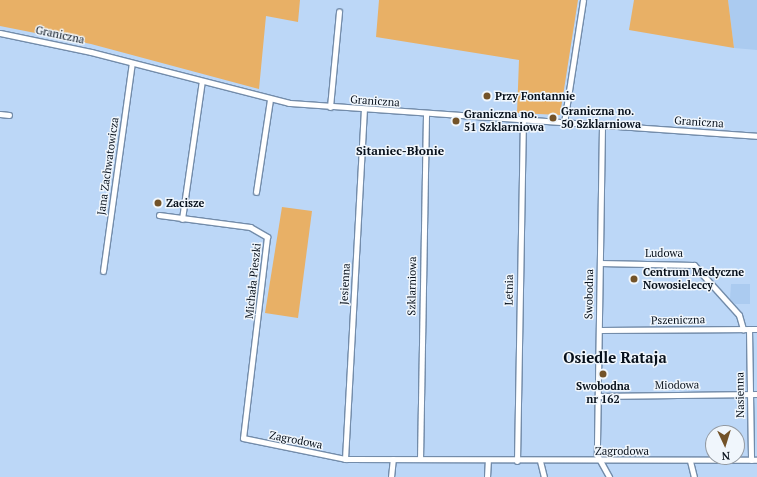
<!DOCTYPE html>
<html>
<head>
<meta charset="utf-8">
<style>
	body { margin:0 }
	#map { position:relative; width:757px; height:477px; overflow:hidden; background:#bcd7f7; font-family:"PT Serif",serif }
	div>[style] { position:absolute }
	.built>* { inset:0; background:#abcbf0 }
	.green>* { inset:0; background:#e8b066 }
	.roads { filter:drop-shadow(1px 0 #738caa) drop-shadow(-1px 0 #738caa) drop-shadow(0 1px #738caa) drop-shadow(0 -1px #738caa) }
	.minor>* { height:5px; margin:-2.5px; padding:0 2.5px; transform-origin:2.5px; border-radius:2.5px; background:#fff }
	.dots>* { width:11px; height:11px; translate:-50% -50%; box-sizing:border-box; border:2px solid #f0f6fc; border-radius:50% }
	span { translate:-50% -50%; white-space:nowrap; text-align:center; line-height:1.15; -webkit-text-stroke:3px #f0f6fc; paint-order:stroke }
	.street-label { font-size:11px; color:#07101b }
	.poi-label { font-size:11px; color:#07101b; font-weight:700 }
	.left { translate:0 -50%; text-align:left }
	.neighbourhood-label { font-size:12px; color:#07101b; font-weight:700 }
	.district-label { font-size:15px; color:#07101b; font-weight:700 }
	.north { position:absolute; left:705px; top:425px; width:40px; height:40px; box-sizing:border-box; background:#f0f6fc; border:1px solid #939aa2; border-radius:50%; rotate:176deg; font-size:11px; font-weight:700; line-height:16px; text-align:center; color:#07101b }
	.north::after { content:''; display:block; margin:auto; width:14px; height:18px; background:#735329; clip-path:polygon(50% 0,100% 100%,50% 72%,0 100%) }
</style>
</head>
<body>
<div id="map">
	<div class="built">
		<i style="clip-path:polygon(728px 0,757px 0,757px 50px,734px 48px)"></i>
		<i style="clip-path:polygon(731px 284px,750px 284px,750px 304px,735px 304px,730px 299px)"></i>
	</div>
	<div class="green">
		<i style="clip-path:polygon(0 0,300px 0,298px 22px,266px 16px,259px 89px,91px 44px,0 26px)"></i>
		<i style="clip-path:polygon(379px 0,578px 0,560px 115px,517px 113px,519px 60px,376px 37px)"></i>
		<i style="clip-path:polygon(634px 0,728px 0,734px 48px,629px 30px)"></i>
		<i style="clip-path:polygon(282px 207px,312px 211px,298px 318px,265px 313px)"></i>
	</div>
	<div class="roads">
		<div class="minor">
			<i style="left:0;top:33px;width:93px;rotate:11.8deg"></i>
			<i style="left:91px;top:52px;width:204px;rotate:14.4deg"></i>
			<i style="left:289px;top:103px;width:469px;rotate:4deg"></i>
			<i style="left:330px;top:107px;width:96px;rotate:-84.6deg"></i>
			<i style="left:0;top:114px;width:9px;rotate:6deg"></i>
			<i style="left:564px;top:123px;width:124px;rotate:-81.2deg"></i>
			<i style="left:602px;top:126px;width:329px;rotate:90.9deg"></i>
			<i style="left:597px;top:455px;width:25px;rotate:61deg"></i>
			<i style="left:256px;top:192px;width:94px;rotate:-81.4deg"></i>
			<i style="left:159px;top:215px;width:92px;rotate:7.5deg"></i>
			<i style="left:250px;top:227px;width:20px;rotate:30deg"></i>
			<i style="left:267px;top:237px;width:202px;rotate:96.8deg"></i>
			<i style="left:243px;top:438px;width:104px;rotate:11.6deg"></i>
			<i style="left:345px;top:459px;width:412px;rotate:0.1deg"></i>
			<i style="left:182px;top:219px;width:139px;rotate:-81.8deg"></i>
			<i style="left:600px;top:263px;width:94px;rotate:1.2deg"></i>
			<i style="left:694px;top:265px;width:67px;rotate:48deg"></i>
			<i style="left:739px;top:315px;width:15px;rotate:74deg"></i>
			<i style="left:103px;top:271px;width:210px;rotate:-82.1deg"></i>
			<i style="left:749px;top:329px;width:131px;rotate:89.1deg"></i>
			<i style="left:599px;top:330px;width:158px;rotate:-0.4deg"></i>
			<i style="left:598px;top:396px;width:159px;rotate:-0.7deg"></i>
			<i style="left:345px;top:459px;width:350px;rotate:-86.9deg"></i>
			<i style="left:420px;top:459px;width:345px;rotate:-89deg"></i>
			<i style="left:517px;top:461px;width:340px;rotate:-89deg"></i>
			<i style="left:540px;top:461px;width:16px;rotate:76deg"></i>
			<i style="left:690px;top:461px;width:16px;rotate:76deg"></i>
			<i style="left:391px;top:477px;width:18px;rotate:-84deg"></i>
			<i style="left:487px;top:477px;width:17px;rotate:-87deg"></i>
		</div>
	</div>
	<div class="dots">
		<i style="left:487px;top:96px;background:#735329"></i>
		<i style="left:553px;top:118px;background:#735329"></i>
		<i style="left:456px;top:121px;background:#735329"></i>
		<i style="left:158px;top:203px;background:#735329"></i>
		<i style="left:634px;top:279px;background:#735329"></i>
		<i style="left:603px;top:374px;background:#735329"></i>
	</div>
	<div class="street-label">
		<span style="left:60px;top:35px;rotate:12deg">Graniczna</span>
		<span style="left:375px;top:101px;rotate:4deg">Graniczna</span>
		<span style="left:699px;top:122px;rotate:4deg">Graniczna</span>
		<span style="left:108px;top:166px;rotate:-82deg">Jana Zachwatowicza</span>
		<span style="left:664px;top:253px">Ludowa</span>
		<span style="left:253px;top:281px;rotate:-84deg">Michała Pieszki</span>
		<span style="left:345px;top:284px;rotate:-87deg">Jesienna</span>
		<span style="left:412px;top:286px;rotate:-89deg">Szklarniowa</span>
		<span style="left:509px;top:290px;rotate:-89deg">Letnia</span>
		<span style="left:589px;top:294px;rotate:-89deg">Swobodna</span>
		<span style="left:678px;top:320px;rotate:-1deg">Pszeniczna</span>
		<span style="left:677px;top:385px;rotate:-1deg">Miodowa</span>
		<span style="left:740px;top:395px;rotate:-91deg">Nasienna</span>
		<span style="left:296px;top:440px;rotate:11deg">Zagrodowa</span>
		<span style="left:622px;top:451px">Zagrodowa</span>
	</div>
	<div class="poi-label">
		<span class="left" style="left:495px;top:96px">Przy Fontannie</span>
		<span class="left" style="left:561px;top:118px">Graniczna no.<br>50 Szklarniowa</span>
		<span class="left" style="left:464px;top:121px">Graniczna no.<br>51 Szklarniowa</span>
		<span class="left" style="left:166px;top:203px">Zacisze</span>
		<span class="left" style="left:643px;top:279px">Centrum Medyczne<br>Nowosieleccy</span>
		<span style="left:603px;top:393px">Swobodna<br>nr 162</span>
	</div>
	<div class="neighbourhood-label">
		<span style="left:400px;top:151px">Sitaniec-Błonie</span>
	</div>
	<div class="district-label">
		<span style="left:615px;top:358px">Osiedle Rataja</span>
	</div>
	<div class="north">N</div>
</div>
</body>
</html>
